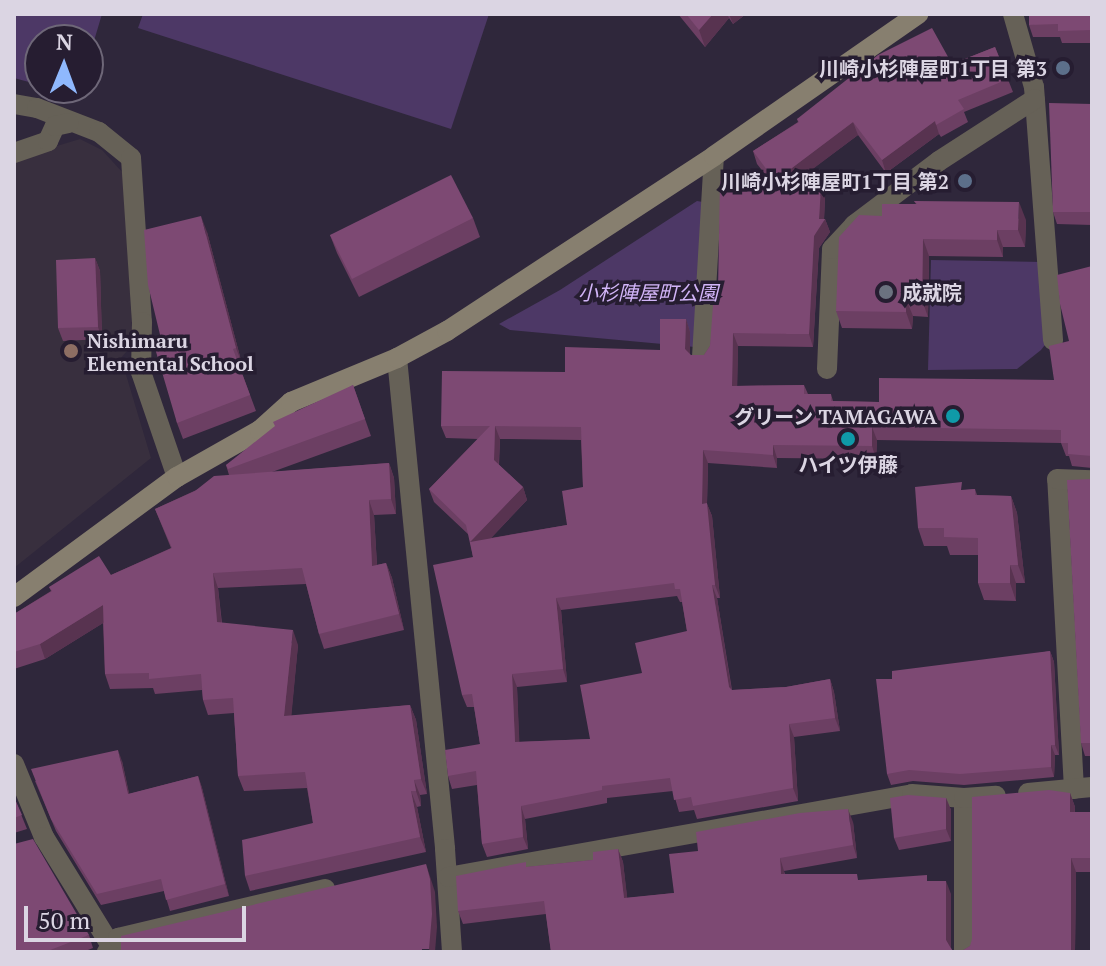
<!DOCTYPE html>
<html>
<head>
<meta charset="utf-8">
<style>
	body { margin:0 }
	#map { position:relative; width:1106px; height:966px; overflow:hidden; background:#2f273b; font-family:"PT Serif","Noto Sans JP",serif }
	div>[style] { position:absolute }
	.education>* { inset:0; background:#382f3e }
	.green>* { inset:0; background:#4d3866 }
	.street>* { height:20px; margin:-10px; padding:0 10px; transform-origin:10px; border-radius:10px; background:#666157 }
	.secondary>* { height:20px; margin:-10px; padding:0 10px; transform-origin:10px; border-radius:10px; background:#877f6f }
	.wall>* { inset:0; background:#6c3f63 }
	.shaded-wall>* { inset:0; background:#583350 }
	.building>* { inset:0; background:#7d4973 }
	.dots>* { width:22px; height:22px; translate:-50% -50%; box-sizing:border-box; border:4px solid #261d31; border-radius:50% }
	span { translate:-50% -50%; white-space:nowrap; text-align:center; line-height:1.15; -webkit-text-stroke:7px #261d31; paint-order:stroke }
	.poi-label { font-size:20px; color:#dbd5e3; font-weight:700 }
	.right { translate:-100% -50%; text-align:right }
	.left { translate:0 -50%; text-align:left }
	.park-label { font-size:20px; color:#d2b5f8; font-style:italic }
	.frame { position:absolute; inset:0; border:16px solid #dbd5e3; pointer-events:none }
	.north { position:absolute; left:24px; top:24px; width:80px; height:80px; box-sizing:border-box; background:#261d31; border:2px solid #6e6778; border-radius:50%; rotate:1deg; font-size:22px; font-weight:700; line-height:32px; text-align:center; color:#dbd5e3 }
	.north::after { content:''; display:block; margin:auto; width:28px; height:36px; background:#8fb8fd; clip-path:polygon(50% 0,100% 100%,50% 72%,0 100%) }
	.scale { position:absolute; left:24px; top:906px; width:222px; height:36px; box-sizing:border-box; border:4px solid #dbd5e3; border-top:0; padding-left:10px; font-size:24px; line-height:28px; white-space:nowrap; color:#dbd5e3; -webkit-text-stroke:6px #261d31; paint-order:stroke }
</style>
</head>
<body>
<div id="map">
	<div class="education">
		<i style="clip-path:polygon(80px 139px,102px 150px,123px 173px,133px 344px,121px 358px,151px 458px,14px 568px,14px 159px)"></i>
	</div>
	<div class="green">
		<i style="clip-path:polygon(14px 14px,102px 14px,88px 61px,88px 40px,40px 40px,40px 85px,14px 78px)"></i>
		<i style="clip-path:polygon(143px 14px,489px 14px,451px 129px,138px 28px)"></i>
		<i style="clip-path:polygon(697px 201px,703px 202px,695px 347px,510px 330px,499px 324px,560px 290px)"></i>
		<i style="clip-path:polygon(931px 260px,1042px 262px,1048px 341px,1041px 350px,1017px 369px,928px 370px)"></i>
	</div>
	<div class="street">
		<i style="left:1013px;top:14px;width:76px;rotate:74deg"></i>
		<i style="left:1034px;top:87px;width:254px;rotate:85.7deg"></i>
		<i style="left:14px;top:104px;width:23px;rotate:10deg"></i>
		<i style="left:37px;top:108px;width:66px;rotate:21.2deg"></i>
		<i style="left:99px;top:132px;width:41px;rotate:39.1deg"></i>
		<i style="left:131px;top:158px;width:164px;rotate:86.2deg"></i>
		<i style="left:142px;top:322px;width:50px;rotate:91.1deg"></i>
		<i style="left:141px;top:372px;width:111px;rotate:71.1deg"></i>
		<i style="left:14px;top:153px;width:36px;rotate:-19deg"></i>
		<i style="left:48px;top:141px;width:17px;rotate:-65deg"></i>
		<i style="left:55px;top:126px;width:14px;rotate:-12deg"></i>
		<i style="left:702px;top:357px;width:201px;rotate:-86.6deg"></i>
		<i style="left:397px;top:358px;width:493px;rotate:84.4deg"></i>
		<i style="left:445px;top:849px;width:103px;rotate:86.1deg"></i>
		<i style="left:827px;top:369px;width:120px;rotate:-87.6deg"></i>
		<i style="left:832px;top:249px;width:33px;rotate:-47deg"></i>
		<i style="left:854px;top:225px;width:106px;rotate:-37deg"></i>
		<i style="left:939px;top:161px;width:114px;rotate:-32.9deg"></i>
		<i style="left:14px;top:764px;width:79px;rotate:67.7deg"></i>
		<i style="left:44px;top:837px;width:128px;rotate:58.4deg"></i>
		<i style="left:1074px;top:789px;width:310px;rotate:-93.1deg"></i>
		<i style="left:1057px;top:479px;width:35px;rotate:2deg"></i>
		<i style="left:1028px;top:793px;width:64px;rotate:-5.4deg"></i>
		<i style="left:964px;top:798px;width:154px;rotate:90deg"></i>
		<i style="left:448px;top:877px;width:471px;rotate:-10.1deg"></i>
		<i style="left:912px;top:794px;width:52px;rotate:4.4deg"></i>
		<i style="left:964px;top:798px;width:32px;rotate:-4deg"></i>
		<i style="left:107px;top:952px;width:18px;rotate:-52deg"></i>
		<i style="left:118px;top:938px;width:213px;rotate:-13.3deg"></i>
	</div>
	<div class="secondary">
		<i style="left:14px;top:597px;width:202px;rotate:-36.4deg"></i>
		<i style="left:177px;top:477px;width:95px;rotate:-29.5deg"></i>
		<i style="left:260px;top:430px;width:42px;rotate:-42.1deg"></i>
		<i style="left:291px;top:402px;width:115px;rotate:-22.5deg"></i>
		<i style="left:397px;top:358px;width:57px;rotate:-28.4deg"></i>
		<i style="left:447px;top:331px;width:319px;rotate:-33.2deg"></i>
		<i style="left:714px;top:156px;width:249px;rotate:-34.8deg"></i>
	</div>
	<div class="wall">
		<i style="clip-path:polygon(678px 14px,746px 14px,733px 24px,729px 18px,705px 47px)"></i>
		<i style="clip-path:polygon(1092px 14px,1092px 43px,1062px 43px,1060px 37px,1033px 37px,1029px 25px)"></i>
		<i style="clip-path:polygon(evenodd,995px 47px,1013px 92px,964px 112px,968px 122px,941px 137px,939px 134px,886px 173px,858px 135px,792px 184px,825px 198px,824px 219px,825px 219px,830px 232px,819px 248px,813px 347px,738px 346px,737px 386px,804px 385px,808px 394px,831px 394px,833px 401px,879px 402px,1054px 380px,1069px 341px,1092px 266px,1092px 468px,1072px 466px,1069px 456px,1066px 456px,1061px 443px,877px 440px,876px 459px,777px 458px,777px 468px,708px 463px,707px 504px,712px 516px,720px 598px,717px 598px,732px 690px,786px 687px,830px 679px,834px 692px,840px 731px,794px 737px,798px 801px,697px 819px,694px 810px,679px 812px,673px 791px,607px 798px,607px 803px,525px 819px,528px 849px,487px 857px,482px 844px,477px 785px,452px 789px,448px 776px,480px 744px,474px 707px,467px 707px,462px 695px,473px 557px,469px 535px,434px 502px,429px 489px,478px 439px,446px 438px,441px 426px,565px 372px,660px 350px,686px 319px,690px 332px,690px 355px,704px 355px,710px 346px,718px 291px,726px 181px,765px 174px,757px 164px,753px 151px,798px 122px,797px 119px,952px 64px,995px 47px,500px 439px,581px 440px,583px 487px,567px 525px,491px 538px,527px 500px,523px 487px,499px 465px,500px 439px,995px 47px,677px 596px,680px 602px,682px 602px,687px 631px,642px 673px,590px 739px,519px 742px,517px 687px,567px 682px,561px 610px,677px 596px)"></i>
		<i style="clip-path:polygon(1092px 104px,1092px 225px,1057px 224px,1053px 212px)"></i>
		<i style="clip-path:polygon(914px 201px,1026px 220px,1025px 247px,1003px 247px,1003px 257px,929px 256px,928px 317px,913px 316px,912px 329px,842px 328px,836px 311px,882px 216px,916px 204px)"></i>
		<i style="clip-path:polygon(473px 218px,480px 237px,359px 297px,337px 253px,330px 235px)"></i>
		<i style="clip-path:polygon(207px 232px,242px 364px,239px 365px,256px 411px,183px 439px,177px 423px,162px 343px)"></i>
		<i style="clip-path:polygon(95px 258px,100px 271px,102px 339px,63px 341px,58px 328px)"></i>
		<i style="clip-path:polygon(353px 385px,371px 436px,272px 472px,389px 463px,394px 478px,396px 514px,374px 515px,377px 565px,386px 563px,392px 578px,404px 630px,324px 649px,319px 634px,306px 584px,218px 588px,222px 623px,298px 645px,291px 716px,410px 705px,416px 720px,427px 794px,420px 795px,421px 806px,417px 807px,426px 852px,250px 891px,245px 876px,313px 823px,307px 788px,244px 791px,238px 776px,234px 713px,208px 715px,203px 700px,202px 690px,155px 694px,153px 688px,110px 689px,105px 674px,103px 623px,45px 659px,14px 669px,14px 614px,51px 591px,49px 587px,111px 575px,171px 548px,155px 509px,229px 475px,226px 465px)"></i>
		<i style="clip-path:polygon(1092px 479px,1092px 756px,1085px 756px,1081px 743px)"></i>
		<i style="clip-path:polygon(975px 489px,977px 495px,1011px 496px,1017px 513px,1025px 583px,1016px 583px,1016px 601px,984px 600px,978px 583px,978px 555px,950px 555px,947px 546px,924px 546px,918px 528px,965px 490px)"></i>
		<i style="clip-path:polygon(1050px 651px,1054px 662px,1059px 755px,1055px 755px,1054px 777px,964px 785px,913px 781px,891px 785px,887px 774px,892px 679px)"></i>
		<i style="clip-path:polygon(122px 761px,129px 794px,198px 776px,202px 788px,229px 896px,170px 911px,164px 891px,101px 905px,56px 831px,35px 781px)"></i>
		<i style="clip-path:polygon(1070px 793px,1075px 807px,1075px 812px,1092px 812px,1092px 872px,1076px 872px,1075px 952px,551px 952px,546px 914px,463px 924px,458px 911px,527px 867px,593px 860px,618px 849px,623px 862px,627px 898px,674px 893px,698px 851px,853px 822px,857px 858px,784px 871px,785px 874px,859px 880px,929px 881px,951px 894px,951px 948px,952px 950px,960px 952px,970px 946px)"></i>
		<i style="clip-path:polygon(14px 797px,27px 829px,14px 833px)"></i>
		<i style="clip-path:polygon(946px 798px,951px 810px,951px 841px,899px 850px,894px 838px)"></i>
		<i style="clip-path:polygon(89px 935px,93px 948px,83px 952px,14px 952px)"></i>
	</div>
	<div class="shaded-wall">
		<i style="clip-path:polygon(713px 14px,727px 14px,729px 18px,705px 47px,699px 30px)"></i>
		<i style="clip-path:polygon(729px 14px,746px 14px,733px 24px)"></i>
		<i style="clip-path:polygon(935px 121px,939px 134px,886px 173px,882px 160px)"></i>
		<i style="clip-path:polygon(853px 122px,858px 135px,777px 196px,772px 183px)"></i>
		<i style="clip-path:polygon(821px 186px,825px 198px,824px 221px,825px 219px,830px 232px,819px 248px,813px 347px,809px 334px,814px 236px,819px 219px)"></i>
		<i style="clip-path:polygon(1019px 202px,1026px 220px,1025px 247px,1018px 230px)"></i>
		<i style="clip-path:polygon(201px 216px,207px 232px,242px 364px,236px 348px)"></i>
		<i style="clip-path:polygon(997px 230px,1003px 247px,1003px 257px,997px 240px)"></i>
		<i style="clip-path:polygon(923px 239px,929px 256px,928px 317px,922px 300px)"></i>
		<i style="clip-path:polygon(95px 258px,100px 271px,102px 339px,98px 327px)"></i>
		<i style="clip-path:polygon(906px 299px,913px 316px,912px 329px,906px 312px)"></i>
		<i style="clip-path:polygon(686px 319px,690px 332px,690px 362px,685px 349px)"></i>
		<i style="clip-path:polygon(733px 333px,738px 346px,737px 399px,732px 386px)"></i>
		<i style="clip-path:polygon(495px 426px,500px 439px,498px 473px,494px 460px)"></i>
		<i style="clip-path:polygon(872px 427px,877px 440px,876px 459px,872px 446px)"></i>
		<i style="clip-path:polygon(773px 445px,777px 458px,777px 468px,773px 455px)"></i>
		<i style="clip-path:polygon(703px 450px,708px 463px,707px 504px,712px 516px,720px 598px,715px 585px,702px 504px)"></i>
		<i style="clip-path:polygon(389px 463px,394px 478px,396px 514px,391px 499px)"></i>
		<i style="clip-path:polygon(523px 487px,527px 500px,475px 555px,470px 542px)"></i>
		<i style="clip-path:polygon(1011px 496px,1017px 513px,1025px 583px,1018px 565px)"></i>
		<i style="clip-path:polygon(369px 500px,374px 515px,378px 582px,372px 566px)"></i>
		<i style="clip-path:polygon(386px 563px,392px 578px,404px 630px,399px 614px)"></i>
		<i style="clip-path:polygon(1010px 565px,1016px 583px,1016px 601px,1010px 583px)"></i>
		<i style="clip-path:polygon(213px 573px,218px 588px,223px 638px,217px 622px)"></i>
		<i style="clip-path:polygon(712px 585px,717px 598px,733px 699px,729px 687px)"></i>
		<i style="clip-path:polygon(556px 598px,561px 610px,567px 682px,563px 669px)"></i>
		<i style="clip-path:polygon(103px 605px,108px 620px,45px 659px,40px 644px)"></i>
		<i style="clip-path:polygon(293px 630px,298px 645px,290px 731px,284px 716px)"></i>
		<i style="clip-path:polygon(1050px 651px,1054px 662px,1059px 755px,1055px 745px)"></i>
		<i style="clip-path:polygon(512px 674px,517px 687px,520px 755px,515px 742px)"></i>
		<i style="clip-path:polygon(830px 679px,834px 692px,840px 731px,835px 718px)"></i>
		<i style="clip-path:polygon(410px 705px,416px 720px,427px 794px,421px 779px)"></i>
		<i style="clip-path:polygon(789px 724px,794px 737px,798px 801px,793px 788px)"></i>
		<i style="clip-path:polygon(1051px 745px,1055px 755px,1054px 777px,1051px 767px)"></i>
		<i style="clip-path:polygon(118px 750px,122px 761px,132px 806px,128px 794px)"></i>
		<i style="clip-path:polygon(198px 776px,202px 788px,229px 896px,225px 884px)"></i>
		<i style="clip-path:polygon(414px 780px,420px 795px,421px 806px,416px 791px)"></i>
		<i style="clip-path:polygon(411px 791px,417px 807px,426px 852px,420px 837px)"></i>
		<i style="clip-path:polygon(1070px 793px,1075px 807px,1074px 825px,1070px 812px)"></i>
		<i style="clip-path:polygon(946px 798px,951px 810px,951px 841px,946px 829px)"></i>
		<i style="clip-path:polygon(521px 806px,525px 819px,528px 849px,523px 837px)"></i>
		<i style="clip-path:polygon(848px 809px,853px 822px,857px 858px,853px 845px)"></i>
		<i style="clip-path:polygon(618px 849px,623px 862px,629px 912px,624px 898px)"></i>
		<i style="clip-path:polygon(780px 858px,784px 871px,786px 887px,781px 874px)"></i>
		<i style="clip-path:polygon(1071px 858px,1076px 872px,1075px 952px,1071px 952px)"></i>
		<i style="clip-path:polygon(426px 864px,435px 892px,437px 927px,435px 952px,430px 952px,429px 949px)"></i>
		<i style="clip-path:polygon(946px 881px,951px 894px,951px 952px,946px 940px)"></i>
	</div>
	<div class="building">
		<i style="clip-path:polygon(686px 14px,713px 14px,699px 30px)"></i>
		<i style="clip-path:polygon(1029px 14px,1092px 14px,1092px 30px,1058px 31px,1058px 24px,1029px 25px)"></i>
		<i style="clip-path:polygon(evenodd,932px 28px,952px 64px,995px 47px,1008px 79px,958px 100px,964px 109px,936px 125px,935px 121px,882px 160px,853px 122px,772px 183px,821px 186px,819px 219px,825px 219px,814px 236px,809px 334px,733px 333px,732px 386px,804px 385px,804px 394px,831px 394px,831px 401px,879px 402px,879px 378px,1054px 380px,1049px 346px,1069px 341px,1060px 304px,1057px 275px,1092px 266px,1092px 456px,1068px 454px,1068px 443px,1061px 443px,1061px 430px,872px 427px,872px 446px,773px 445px,773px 455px,703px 450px,702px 504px,707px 503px,715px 585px,712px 585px,729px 687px,732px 690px,786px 687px,830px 679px,835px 718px,789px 724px,793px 788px,693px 806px,691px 797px,674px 800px,670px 778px,602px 786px,602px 790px,521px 806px,523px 837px,482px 844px,476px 771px,448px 776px,445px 750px,480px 744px,472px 694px,462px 695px,433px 565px,473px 557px,466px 525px,429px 489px,490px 426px,441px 426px,442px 371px,565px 372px,565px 347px,660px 350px,660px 319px,686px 319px,685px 349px,691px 355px,704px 355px,710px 346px,714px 291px,718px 291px,720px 181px,726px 181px,726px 173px,770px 174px,753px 151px,799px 122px,797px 119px,878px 55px,932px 28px,495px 426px,581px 427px,583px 487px,562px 491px,567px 525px,470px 542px,523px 487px,494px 460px,495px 426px,932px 28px,674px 583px,675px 589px,680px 589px,687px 631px,635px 643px,642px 673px,580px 685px,590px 739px,515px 742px,512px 674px,563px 669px,556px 598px,674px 583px)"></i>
		<i style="clip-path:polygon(1049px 103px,1092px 104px,1092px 212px,1053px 212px)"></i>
		<i style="clip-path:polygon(451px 175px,473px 218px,352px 279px,330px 235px)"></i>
		<i style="clip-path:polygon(914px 201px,1019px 202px,1018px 230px,997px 230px,997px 240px,923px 239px,922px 300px,906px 299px,906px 312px,836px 311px,839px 237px,859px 215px,882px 216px,882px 204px,917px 204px)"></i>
		<i style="clip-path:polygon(201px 216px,236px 348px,233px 349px,250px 395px,177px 423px,154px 345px,162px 343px,148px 285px,144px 230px)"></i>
		<i style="clip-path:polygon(95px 258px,98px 327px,58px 328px,56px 260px)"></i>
		<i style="clip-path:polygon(353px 385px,365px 419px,228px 469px,226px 465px,275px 426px,273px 422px)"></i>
		<i style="clip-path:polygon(389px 463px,391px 499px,369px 500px,372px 566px,386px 563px,399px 614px,319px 634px,302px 568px,213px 573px,217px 622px,293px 630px,284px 716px,410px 705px,421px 779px,414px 780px,416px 791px,411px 791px,420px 837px,245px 876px,242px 840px,313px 823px,305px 772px,238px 776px,233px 698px,203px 700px,201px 674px,149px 679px,149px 673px,105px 674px,103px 605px,40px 644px,14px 652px,14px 614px,52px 591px,49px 587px,99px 556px,111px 575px,172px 548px,155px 509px,195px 491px,214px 476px)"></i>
		<i style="clip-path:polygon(1092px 479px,1092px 743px,1081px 743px,1067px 480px)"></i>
		<i style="clip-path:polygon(962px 482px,961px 490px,975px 489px,975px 495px,1011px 496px,1018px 565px,1010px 565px,1010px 583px,978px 583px,978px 538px,944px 537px,944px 528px,918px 528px,915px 487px)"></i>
		<i style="clip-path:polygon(1050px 651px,1055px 745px,1051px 745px,1051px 767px,960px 774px,909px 770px,887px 774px,876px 679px,892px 679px,892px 671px)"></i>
		<i style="clip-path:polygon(118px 750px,128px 794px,198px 776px,225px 884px,166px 900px,161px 879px,97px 894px,51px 819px,31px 769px)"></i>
		<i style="clip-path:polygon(1049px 790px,1070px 793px,1070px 812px,1092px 812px,1092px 858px,1071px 858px,1071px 952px,551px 952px,544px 901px,458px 911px,456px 876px,526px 862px,526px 867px,593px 860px,593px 852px,618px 849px,624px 898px,674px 893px,669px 854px,698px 851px,696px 832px,800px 813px,848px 809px,853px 845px,780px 858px,781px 874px,857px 874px,858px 880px,927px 875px,927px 881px,946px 881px,946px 940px,952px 950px,960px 952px,970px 946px,972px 939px,972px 797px)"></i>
		<i style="clip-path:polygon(908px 795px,946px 798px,946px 829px,894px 838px,890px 798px)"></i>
		<i style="clip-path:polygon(14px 797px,22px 815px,14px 818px)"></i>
		<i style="clip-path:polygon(33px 839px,89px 935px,45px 952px,14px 952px,14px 844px)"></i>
		<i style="clip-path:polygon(426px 864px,430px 879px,432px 914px,429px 949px,422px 949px,422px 952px,121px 952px,121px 936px)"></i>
	</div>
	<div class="dots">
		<i style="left:1063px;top:68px;background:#5c6f8a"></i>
		<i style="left:965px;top:181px;background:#5c6f8a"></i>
		<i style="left:886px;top:292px;background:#6b7280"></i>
		<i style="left:71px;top:351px;background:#8d6e63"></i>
		<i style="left:953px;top:416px;background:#0f9aa8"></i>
		<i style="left:848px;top:439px;background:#0f9aa8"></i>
	</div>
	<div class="poi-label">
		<span class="right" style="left:1047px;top:68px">川崎小杉陣屋町1丁目 第3</span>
		<span class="right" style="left:949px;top:181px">川崎小杉陣屋町1丁目 第2</span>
		<span class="left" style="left:902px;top:292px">成就院</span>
		<span class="left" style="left:87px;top:352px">Nishimaru<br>Elemental School</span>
		<span class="right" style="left:937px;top:416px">グリーン TAMAGAWA</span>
		<span style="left:848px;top:464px">ハイツ伊藤</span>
	</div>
	<div class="park-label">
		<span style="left:648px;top:292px">小杉陣屋町公園</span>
	</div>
	<div class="frame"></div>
	<div class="north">N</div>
	<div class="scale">50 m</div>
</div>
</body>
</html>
